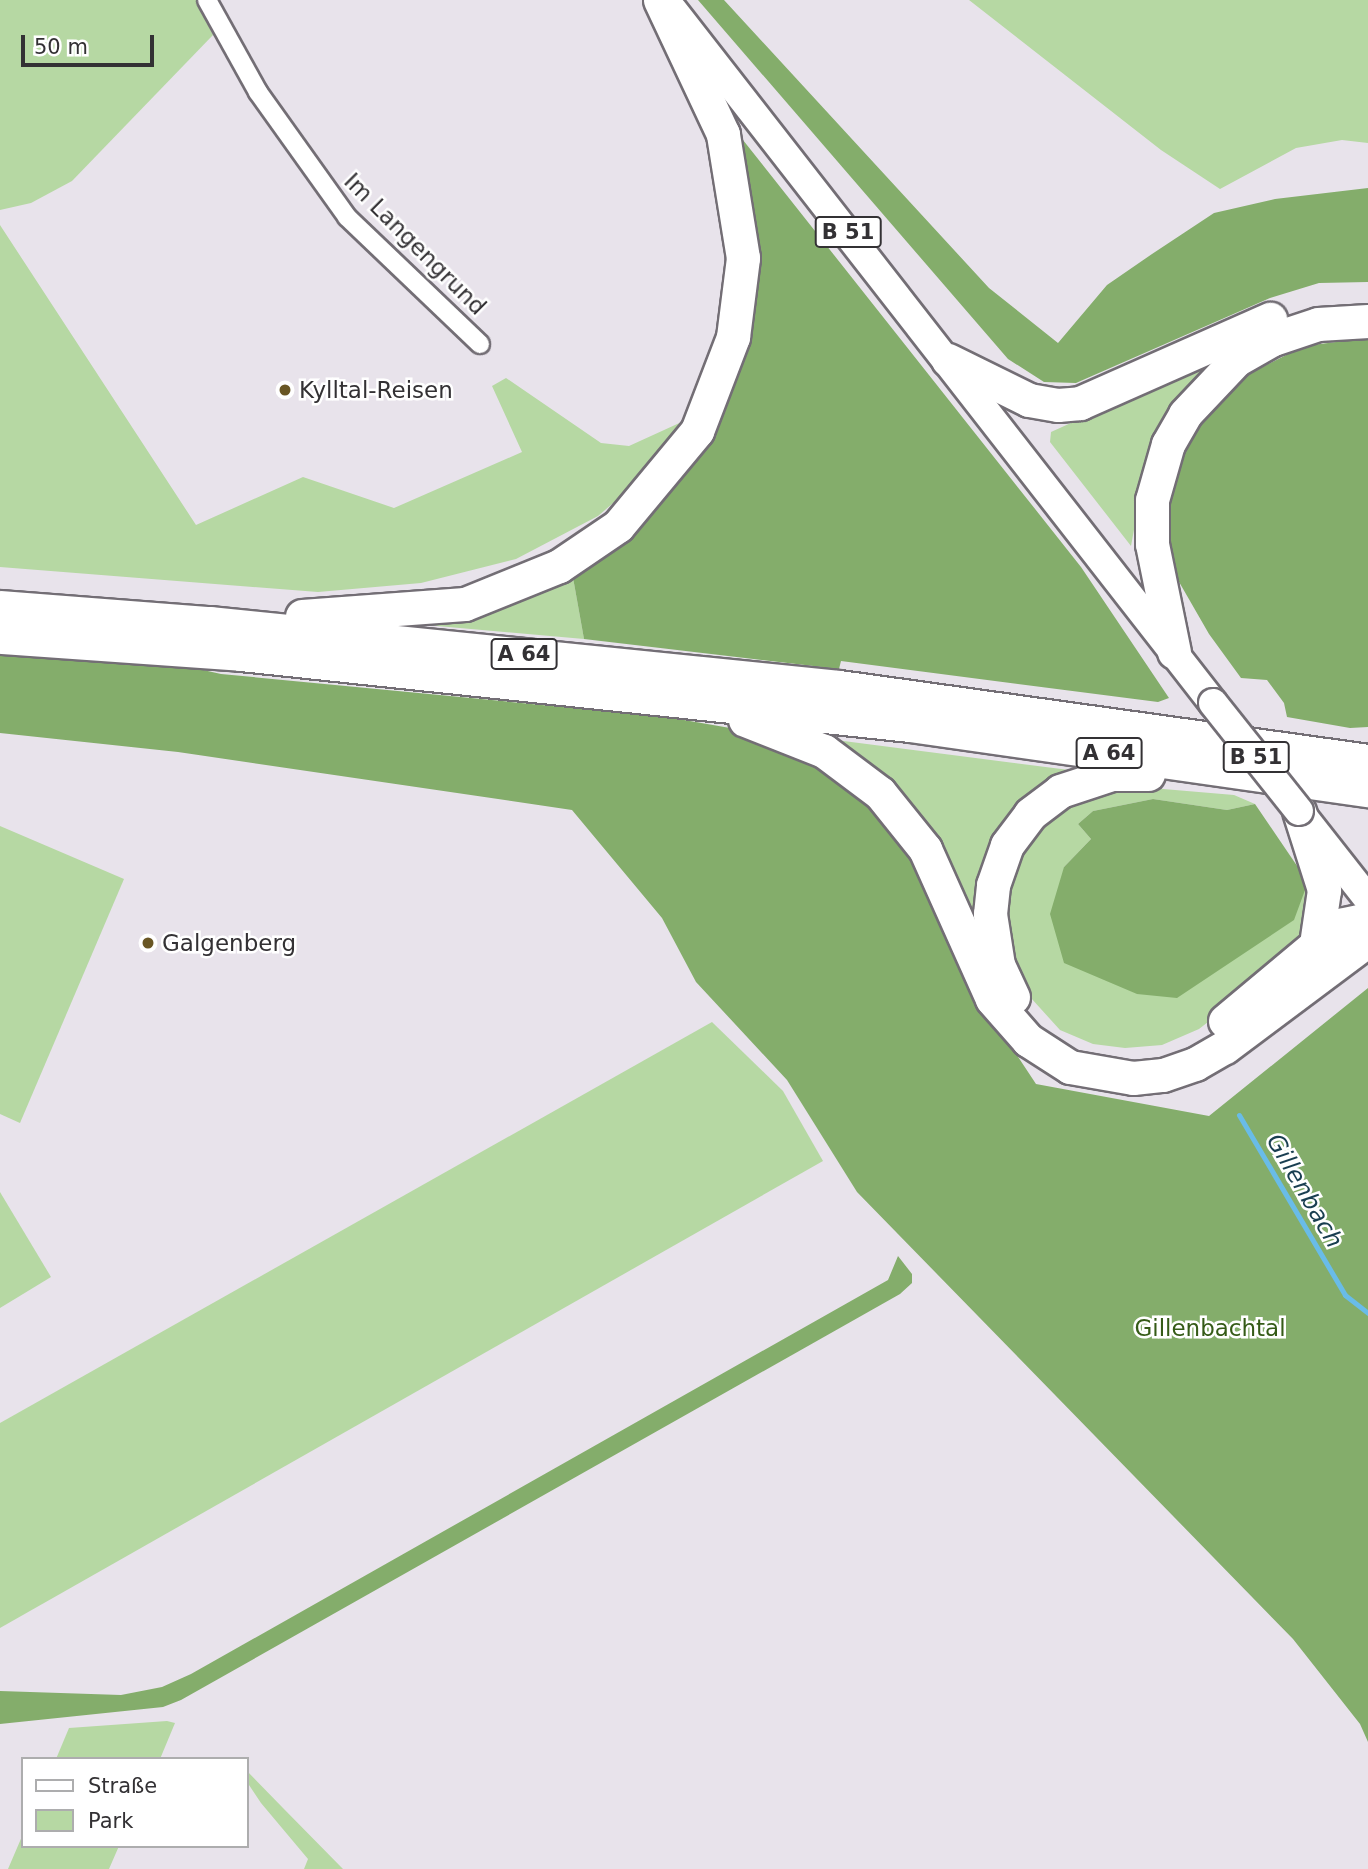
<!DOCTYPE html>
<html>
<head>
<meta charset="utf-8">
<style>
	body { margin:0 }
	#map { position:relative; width:1368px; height:1869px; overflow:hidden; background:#e8e3eb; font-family:"DejaVu Sans",sans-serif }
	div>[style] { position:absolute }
	.green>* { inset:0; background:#b6d8a3 }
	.forest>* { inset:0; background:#84ad6b }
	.stream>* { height:5px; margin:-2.5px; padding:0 2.5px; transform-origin:2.5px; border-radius:2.5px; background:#69bce8 }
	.roads { filter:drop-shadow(2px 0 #736e75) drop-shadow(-2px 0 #736e75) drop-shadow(0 2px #736e75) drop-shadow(0 -2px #736e75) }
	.street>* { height:18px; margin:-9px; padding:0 9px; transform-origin:9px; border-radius:9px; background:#fff }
	.primary>* { height:28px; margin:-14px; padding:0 14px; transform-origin:14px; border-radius:14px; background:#fff }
	.highway>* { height:33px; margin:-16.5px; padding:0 16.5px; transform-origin:16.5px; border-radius:16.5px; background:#fff }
	.bridges { filter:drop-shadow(2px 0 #736e75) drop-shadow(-2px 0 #736e75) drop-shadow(0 2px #736e75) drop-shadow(0 -2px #736e75) }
	.primary-bridge>* { height:28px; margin:-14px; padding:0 14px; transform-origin:14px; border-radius:14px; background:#fff }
	.dots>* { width:19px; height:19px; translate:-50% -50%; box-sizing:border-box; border:4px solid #fff; border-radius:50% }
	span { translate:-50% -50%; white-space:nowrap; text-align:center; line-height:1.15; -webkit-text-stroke:5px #fff; paint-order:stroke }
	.shield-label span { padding:2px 5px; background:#fff; border:2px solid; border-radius:5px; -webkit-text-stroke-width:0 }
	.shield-label { font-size:21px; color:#333134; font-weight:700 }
	.street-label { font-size:23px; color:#333134 }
	.poi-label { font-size:23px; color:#333134 }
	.left { translate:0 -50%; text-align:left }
	.park-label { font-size:23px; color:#355b17 }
	.water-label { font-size:24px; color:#193e50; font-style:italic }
	.legend { position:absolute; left:21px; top:1757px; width:228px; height:91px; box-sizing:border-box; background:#fff; border:2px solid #adadae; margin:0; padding:9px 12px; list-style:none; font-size:21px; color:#333134 }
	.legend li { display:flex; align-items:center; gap:14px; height:35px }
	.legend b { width:35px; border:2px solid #adadae }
	.scale { position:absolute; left:21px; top:35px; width:133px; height:32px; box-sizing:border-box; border:4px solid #333134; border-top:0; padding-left:9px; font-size:21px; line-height:24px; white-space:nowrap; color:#333134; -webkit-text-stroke:5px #fff; paint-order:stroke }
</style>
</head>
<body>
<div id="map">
	<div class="green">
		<i style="clip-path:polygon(0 0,197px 0,213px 35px,72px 181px,31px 203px,0 210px)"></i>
		<i style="clip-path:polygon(969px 0,1368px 0,1368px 143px,1342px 140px,1296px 148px,1220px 189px,1161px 150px)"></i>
		<i style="clip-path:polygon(0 225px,196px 525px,303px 477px,394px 508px,522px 452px,492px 386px,506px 378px,601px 443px,629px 446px,686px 420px,646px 475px,598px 516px,516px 559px,421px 583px,318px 592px,0 567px)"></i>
		<i style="clip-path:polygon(1208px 361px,1211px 366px,1145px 470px,1131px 546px,1050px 442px,1051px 432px)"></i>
		<i style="clip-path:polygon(572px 572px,584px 639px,415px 624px)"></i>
		<i style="clip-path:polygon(828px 739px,1077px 771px,1038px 796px,984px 945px)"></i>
		<i style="clip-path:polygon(1128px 786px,1234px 795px,1255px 804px,1227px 810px,1153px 799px,1093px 811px,1078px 824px,1091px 839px,1064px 867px,1308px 882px,1313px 896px,1301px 944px,1230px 1005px,1199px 1029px,1162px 1045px,1125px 1048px,1093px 1044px,1060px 1030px,1011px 976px,998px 942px,1007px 864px,1057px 804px)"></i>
		<i style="clip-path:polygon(0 826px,124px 879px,20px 1123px,0 1114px)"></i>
		<i style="clip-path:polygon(712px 1022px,783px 1091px,823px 1161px,0 1628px,0 1423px)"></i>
		<i style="clip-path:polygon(0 1192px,51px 1277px,0 1308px)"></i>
		<i style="clip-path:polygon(167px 1721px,175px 1723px,160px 1759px,56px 1759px,69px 1728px)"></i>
		<i style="clip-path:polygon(247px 1771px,283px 1808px,343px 1869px,304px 1869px,308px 1859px,261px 1803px,247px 1782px)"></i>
		<i style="clip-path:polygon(23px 1834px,23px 1846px,119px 1846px,109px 1869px,8px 1869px)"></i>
	</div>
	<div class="forest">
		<i style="clip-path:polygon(698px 0,724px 0,989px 288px,1058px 343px,1107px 285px,1152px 254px,1214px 213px,1275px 199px,1368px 188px,1368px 282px,1319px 283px,1270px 298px,1076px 383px,1044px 382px,1008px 359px)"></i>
		<i style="clip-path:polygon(739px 135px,1081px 567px,1169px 698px,1158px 702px,841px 661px,839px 669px,584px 639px,572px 572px,654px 505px,755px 255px)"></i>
		<i style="clip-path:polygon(1368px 338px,1368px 727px,1350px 728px,1287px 717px,1284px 703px,1267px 680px,1241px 678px,1209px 634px,1167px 561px,1166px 514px,1185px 448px,1210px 409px,1243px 377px,1304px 346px)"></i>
		<i style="clip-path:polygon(0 651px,181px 665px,221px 674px,667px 717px,753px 732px,849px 779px,928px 877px,965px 977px,1036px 1084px,1209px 1116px,1368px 988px,1368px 1742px,1360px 1724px,1293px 1639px,857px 1192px,787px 1080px,696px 982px,662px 918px,572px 810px,178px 752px,0 733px)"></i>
		<i style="clip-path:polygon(1153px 799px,1227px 810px,1255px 804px,1308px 882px,1294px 920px,1177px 998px,1137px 994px,1064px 963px,1050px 914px,1064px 867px,1091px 839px,1078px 824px,1093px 811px)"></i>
		<i style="clip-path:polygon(898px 1256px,912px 1274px,912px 1283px,900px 1294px,181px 1700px,163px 1707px,0 1724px,0 1691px,121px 1695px,162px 1687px,191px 1674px,888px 1280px)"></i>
	</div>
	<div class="stream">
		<i style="left:1239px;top:1115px;width:209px;rotate:59.5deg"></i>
		<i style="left:1345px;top:1295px;width:29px;rotate:38deg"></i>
	</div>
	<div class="roads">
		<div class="street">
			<i style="left:207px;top:0;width:105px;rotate:61deg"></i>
			<i style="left:258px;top:92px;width:153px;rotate:54.5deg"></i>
			<i style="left:347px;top:217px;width:184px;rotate:43.7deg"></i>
		</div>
		<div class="primary">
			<i style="left:673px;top:10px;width:879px;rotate:52.07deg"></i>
			<i style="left:1305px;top:819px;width:102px;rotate:51.8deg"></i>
		</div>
		<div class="highway">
			<i style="left:948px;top:360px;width:90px;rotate:26.3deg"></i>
			<i style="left:1029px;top:400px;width:29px;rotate:10deg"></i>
			<i style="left:1058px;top:405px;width:22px;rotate:-5deg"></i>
			<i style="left:1080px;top:403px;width:208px;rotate:-23.9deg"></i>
			<i style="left:0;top:607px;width:210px;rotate:4.4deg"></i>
			<i style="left:209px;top:623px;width:633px;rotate:5.8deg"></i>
			<i style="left:839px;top:687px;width:534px;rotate:7.96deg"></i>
			<i style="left:302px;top:616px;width:163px;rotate:-4.2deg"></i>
			<i style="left:465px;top:604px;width:101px;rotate:-22deg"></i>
			<i style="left:559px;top:566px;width:71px;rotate:-34.1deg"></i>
			<i style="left:618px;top:526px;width:124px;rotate:-50.3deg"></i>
			<i style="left:697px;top:431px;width:101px;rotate:-69deg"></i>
			<i style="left:733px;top:337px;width:80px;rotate:-82.8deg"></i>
			<i style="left:743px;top:258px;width:126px;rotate:-99.2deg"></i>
			<i style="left:723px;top:134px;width:148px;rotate:-115.2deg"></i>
			<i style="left:0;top:637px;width:242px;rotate:4deg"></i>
			<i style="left:241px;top:654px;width:673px;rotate:6.06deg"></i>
			<i style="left:910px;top:725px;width:463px;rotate:8.1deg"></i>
			<i style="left:1174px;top:652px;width:110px;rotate:-101.5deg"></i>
			<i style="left:1152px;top:544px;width:44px;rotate:-90deg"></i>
			<i style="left:1152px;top:500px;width:58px;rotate:-74.1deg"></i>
			<i style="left:1168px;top:444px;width:34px;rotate:-60deg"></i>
			<i style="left:1185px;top:414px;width:74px;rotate:-46.6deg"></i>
			<i style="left:1236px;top:360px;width:43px;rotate:-29.6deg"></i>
			<i style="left:1273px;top:339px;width:47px;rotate:-18.4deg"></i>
			<i style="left:1318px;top:324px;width:50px;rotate:-3.4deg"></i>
			<i style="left:745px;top:720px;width:85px;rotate:21.4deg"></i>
			<i style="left:824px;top:751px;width:70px;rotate:36.9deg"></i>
			<i style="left:880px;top:793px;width:72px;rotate:51.2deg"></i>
			<i style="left:925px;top:849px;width:164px;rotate:65.9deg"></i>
			<i style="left:992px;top:999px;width:55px;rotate:48.7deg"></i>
			<i style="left:1028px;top:1040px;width:50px;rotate:32.7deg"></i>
			<i style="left:1070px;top:1067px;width:64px;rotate:9.9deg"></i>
			<i style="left:1133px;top:1078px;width:30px;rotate:-6deg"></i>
			<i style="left:1163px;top:1075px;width:34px;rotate:-19deg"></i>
			<i style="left:1195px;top:1064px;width:34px;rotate:-30deg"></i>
			<i style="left:1225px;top:1047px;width:179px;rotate:-36.8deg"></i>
			<i style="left:1299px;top:811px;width:83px;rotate:72.4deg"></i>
			<i style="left:1324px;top:890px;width:55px;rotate:98.4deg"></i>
			<i style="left:1013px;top:997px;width:35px;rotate:-115deg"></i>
			<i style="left:998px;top:965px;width:52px;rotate:-98.9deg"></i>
			<i style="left:990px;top:914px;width:29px;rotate:-84deg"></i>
			<i style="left:993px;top:885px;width:42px;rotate:-70.7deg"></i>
			<i style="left:1007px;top:845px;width:39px;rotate:-53deg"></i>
			<i style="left:1030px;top:814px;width:38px;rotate:-37deg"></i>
			<i style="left:1060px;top:791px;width:55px;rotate:-18.1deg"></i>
			<i style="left:1112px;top:774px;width:36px"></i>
			<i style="left:1225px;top:1021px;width:150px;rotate:-39.9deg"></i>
			<i style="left:1340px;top:925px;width:29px;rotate:-12deg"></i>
		</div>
	</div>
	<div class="bridges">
		<div class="primary-bridge">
			<i style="left:1213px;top:703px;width:138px;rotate:51.5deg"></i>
		</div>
	</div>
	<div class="dots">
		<i style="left:285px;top:390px;background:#695624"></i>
		<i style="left:148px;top:943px;background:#695624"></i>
	</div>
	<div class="shield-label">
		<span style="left:848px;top:232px">B 51</span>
		<span style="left:524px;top:654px">A 64</span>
		<span style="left:1109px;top:753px">A 64</span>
		<span style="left:1256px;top:757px">B 51</span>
	</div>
	<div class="street-label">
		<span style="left:415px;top:244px;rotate:45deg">Im Langengrund</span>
	</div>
	<div class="poi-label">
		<span class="left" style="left:299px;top:390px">Kylltal-Reisen</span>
		<span class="left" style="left:162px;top:943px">Galgenberg</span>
	</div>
	<div class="park-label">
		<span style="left:1210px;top:1328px">Gillenbachtal</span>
	</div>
	<div class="water-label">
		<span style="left:1304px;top:1191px;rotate:60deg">Gillenbach</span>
	</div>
	<ul class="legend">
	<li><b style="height:9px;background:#fff"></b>Straße</li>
	<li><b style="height:19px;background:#b6d8a3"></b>Park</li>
	</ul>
	<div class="scale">50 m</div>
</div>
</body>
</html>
